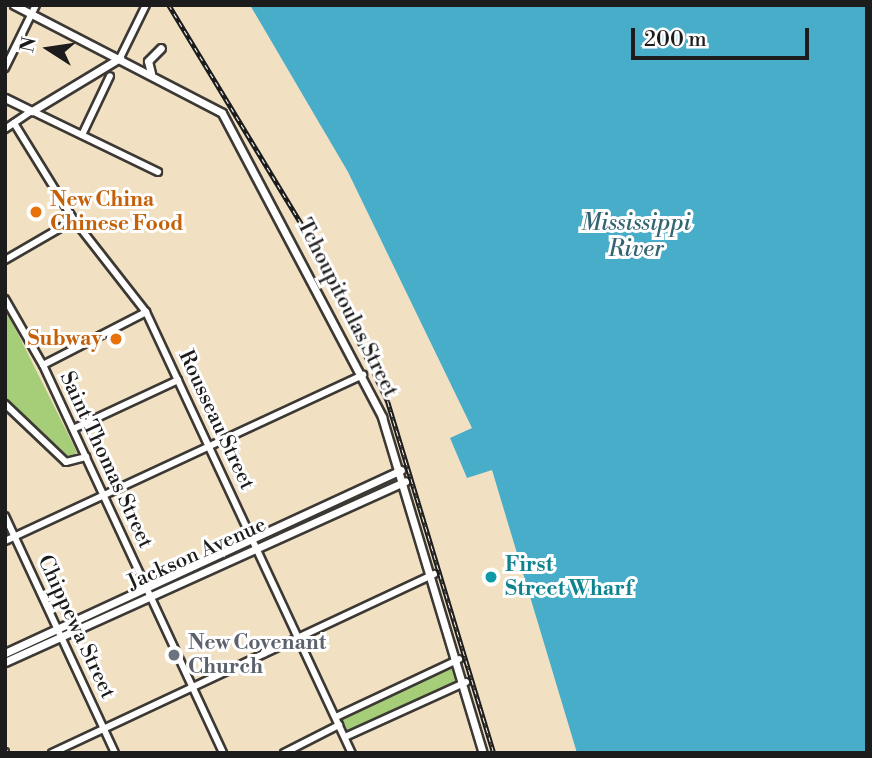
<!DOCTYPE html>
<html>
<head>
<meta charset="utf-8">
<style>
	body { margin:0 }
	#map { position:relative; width:872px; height:758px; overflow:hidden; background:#f2e0c3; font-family:"Libre Bodoni",serif }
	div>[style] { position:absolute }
	.green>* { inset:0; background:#a6ce79 }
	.water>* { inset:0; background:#48adc8 }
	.roads { filter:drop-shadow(2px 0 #3c3935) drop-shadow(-2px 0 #3c3935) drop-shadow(0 2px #3c3935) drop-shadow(0 -2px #3c3935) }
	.minor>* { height:6px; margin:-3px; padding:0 3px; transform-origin:3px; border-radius:3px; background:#fff }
	.tertiary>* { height:7px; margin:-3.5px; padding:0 3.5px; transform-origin:3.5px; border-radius:3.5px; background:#fff }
	.rail>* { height:4.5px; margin-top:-2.25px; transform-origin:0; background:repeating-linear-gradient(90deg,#fff 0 5px,#1c1c1c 0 10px); box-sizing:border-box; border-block:2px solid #1c1c1c }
	.dots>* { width:19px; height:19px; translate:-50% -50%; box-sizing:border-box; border:4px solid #fff; border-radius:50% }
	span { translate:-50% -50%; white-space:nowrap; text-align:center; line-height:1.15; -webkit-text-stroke:6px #fff; paint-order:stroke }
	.food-label { font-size:21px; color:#c56008; font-weight:700 }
	.left { translate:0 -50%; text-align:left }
	.right { translate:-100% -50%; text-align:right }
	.street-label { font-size:21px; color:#1c1c1c }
	.culture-label { font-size:21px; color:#0d838f; font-weight:700 }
	.worship-label { font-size:21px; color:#5b616d; font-weight:700 }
	.water-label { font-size:23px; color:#326472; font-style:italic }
	.frame { position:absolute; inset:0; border:7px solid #1c1c1c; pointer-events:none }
	.north { position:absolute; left:14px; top:14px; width:70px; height:70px; -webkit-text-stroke:5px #fff; paint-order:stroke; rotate:282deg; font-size:19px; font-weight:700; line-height:28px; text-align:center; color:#1c1c1c }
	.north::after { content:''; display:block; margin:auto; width:24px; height:32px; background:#1c1c1c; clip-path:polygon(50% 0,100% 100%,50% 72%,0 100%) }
	.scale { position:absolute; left:631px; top:28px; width:178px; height:32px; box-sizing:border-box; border:4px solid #1c1c1c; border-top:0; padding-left:9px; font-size:21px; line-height:24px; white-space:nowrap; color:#1c1c1c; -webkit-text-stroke:5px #fff; paint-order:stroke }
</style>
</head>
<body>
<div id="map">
	<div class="green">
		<i style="clip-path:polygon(5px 308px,77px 452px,70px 458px,5px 397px)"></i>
		<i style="clip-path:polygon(456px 665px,460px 680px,348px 733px,342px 720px)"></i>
	</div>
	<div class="water">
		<i style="clip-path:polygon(250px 5px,867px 5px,867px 753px,577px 753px,492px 470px,467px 478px,450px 438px,472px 428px,348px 172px)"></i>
	</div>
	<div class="roads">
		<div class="minor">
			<i style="left:120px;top:58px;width:59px;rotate:-63.9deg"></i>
			<i style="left:5px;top:68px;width:70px;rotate:-63.8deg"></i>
			<i style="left:14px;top:123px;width:114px;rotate:58.3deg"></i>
			<i style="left:74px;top:220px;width:117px;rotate:52deg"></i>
			<i style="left:146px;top:312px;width:487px;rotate:65deg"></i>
			<i style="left:5px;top:129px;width:32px;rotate:-34deg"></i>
			<i style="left:32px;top:111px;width:140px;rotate:25.8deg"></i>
			<i style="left:82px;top:135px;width:65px;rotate:-64.6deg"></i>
			<i style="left:5px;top:260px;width:80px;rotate:-30.1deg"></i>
			<i style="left:5px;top:299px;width:76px;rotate:60.1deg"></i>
			<i style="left:43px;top:365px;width:428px;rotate:65.1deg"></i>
			<i style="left:43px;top:365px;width:116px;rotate:-27.2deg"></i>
			<i style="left:5px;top:404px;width:84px;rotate:43.6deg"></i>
			<i style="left:66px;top:462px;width:21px;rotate:-14deg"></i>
			<i style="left:73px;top:429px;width:116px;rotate:-25deg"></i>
			<i style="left:5px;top:516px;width:261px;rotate:65.1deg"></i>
			<i style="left:5px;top:541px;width:395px;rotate:-24.9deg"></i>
			<i style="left:336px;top:717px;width:136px;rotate:-25.2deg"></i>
			<i style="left:345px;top:737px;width:133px;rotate:-24.4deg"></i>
			<i style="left:5px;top:752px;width:1px;rotate:90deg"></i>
			<i style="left:52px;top:753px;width:422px;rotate:-25.1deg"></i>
			<i style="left:284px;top:753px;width:62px;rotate:-27deg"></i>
		</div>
		<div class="tertiary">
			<i style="left:14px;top:5px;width:234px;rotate:27.4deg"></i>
			<i style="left:222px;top:113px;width:344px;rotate:62.2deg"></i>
			<i style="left:382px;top:417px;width:351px;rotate:73.3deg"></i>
			<i style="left:151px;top:73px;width:12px;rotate:-104deg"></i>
			<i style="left:148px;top:61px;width:18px;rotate:-45deg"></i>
			<i style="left:5px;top:98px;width:30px;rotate:26deg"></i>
			<i style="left:32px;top:111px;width:103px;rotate:-31.1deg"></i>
			<i style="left:5px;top:653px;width:436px;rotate:-24.8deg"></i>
			<i style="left:5px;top:662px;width:439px;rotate:-24.3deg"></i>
		</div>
	</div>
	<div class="rail">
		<i style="left:169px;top:5px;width:263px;rotate:58.8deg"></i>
		<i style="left:305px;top:230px;width:191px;rotate:64.2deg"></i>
		<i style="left:388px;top:402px;width:367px;rotate:73.2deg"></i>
	</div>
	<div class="dots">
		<i style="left:36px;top:212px;background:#e8710a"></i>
		<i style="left:116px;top:339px;background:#e8710a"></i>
		<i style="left:491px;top:577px;background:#0f9aa8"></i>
		<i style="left:174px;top:655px;background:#6b7280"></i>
	</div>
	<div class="food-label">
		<span class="left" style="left:50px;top:212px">New China<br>Chinese Food</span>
		<span class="right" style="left:102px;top:339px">Subway</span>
	</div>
	<div class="street-label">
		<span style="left:347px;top:308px;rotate:63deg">Tchoupitoulas Street</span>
		<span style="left:216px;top:420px;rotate:65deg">Rousseau Street</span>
		<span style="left:106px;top:460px;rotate:65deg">Saint Thomas Street</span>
		<span style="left:197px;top:554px;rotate:-24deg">Jackson Avenue</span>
		<span style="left:76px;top:627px;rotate:65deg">Chippewa Street</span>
	</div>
	<div class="culture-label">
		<span class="left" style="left:505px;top:577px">First<br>Street Wharf</span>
	</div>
	<div class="worship-label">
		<span class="left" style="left:188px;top:655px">New Covenant<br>Church</span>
	</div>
	<div class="water-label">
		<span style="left:636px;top:236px">Mississippi<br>River</span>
	</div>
	<div class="frame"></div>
	<div class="north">N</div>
	<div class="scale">200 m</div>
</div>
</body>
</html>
